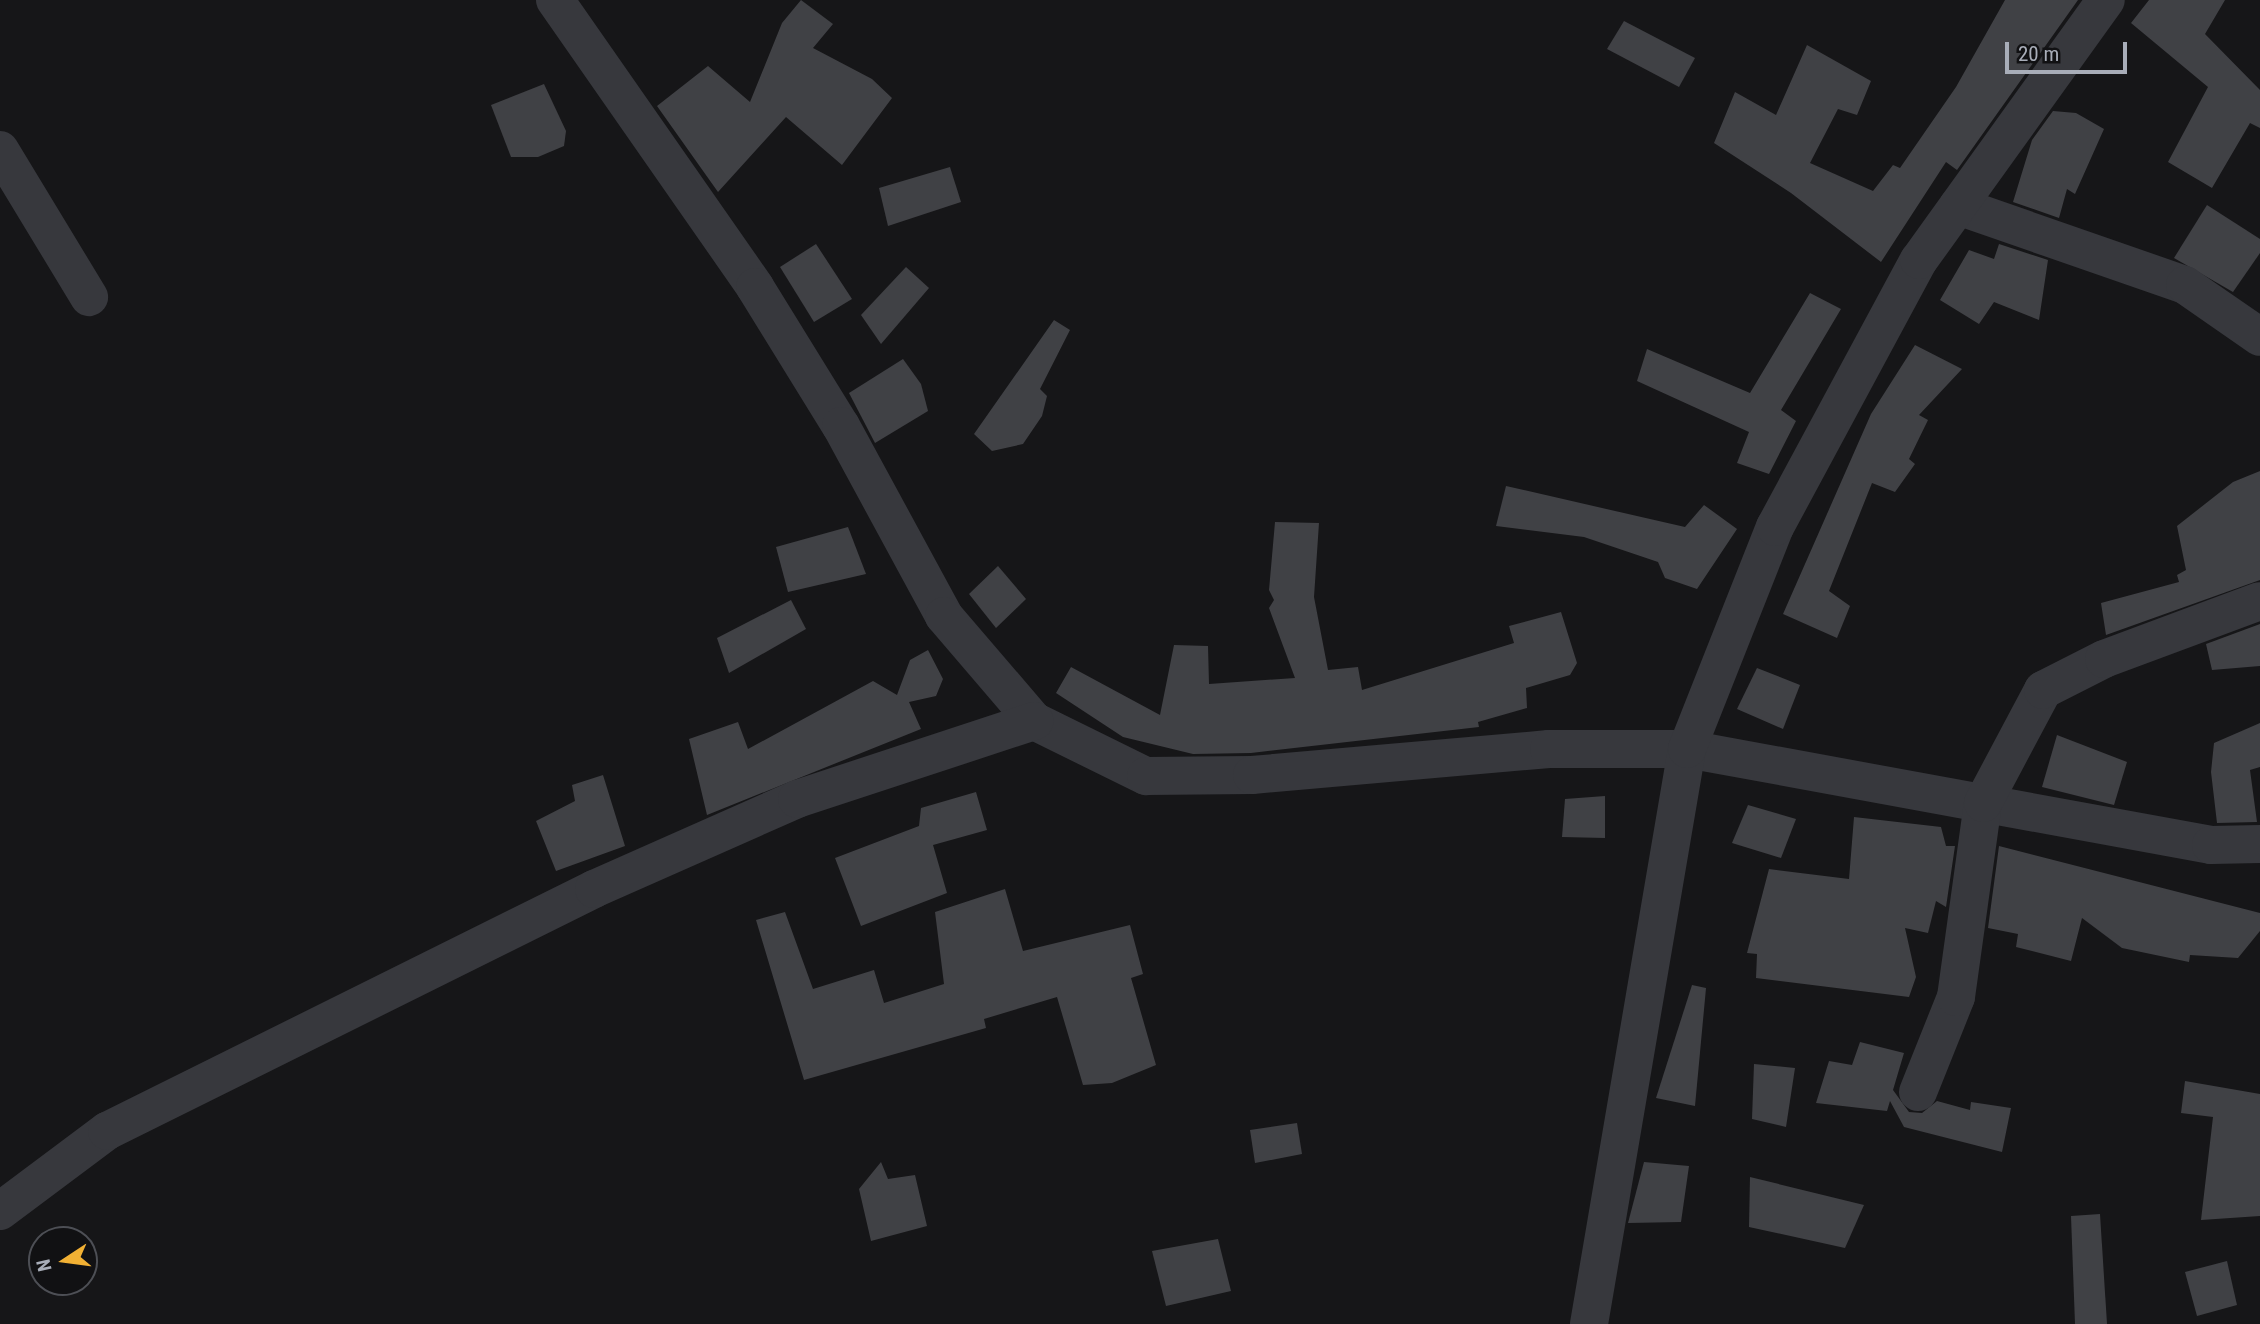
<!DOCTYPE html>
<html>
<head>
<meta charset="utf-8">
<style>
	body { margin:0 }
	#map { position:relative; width:2260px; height:1324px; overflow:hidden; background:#161618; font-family:"Roboto Condensed",sans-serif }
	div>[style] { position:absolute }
	.building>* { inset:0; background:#404145 }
	.minor>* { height:38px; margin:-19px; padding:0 19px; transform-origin:19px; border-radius:19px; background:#37383d }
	span { translate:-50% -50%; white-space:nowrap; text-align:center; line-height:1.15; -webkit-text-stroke:6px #111113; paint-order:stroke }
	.north { position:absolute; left:28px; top:1226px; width:70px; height:70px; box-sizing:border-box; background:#111113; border:2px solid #4d4f55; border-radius:50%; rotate:257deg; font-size:19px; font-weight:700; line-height:28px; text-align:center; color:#a8adb8 }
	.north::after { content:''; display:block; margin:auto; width:24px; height:32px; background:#f2b134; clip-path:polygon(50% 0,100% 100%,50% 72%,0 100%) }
	.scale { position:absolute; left:2005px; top:42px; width:122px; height:32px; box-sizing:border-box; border:4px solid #a8adb8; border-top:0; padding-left:9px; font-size:21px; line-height:24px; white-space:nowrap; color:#a8adb8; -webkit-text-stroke:5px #111113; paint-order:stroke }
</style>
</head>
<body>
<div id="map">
	<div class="building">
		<i style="clip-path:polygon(801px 0,833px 24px,813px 48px,872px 79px,892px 98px,842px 165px,786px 117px,718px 192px,657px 106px,708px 66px,750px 102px,782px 23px)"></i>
		<i style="clip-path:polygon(2005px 0,2078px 0,1957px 170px,1946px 162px,1881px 262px,1791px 193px,1714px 143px,1735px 92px,1776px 115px,1807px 45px,1871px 81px,1857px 115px,1838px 109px,1810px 163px,1873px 191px,1893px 165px,1900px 168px,1956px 87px)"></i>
		<i style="clip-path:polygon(2149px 0,2225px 0,2205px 34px,2260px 90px,2260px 128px,2250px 123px,2212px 188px,2168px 162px,2208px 87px,2131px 23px)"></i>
		<i style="clip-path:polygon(1624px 21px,1695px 58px,1679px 87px,1607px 49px)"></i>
		<i style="clip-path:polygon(544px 84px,566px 131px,564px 146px,538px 157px,511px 157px,491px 105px)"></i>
		<i style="clip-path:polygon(2053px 111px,2076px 113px,2104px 129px,2075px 194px,2067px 189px,2059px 218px,2013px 202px,2032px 140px)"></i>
		<i style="clip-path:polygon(950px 167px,961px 202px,888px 226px,879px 188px)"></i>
		<i style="clip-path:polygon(2207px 205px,2260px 239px,2260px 253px,2233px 292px,2174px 258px)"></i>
		<i style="clip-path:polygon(816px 244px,852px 299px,814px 322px,780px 267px)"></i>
		<i style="clip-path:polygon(1999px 244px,2048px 260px,2039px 320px,1994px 302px,1979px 324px,1940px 300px,1969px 250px,1994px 259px)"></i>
		<i style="clip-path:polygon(906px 267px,929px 288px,881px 344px,861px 315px)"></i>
		<i style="clip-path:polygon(1810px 293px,1841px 309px,1781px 410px,1796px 421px,1769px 474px,1737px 463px,1749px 432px,1637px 381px,1647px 349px,1750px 393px)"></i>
		<i style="clip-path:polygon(1054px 320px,1070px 330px,1040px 389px,1047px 396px,1042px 416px,1023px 444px,992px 451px,974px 434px)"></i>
		<i style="clip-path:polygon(1915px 345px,1962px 369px,1919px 415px,1928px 420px,1909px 459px,1915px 464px,1895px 492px,1872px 483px,1829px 591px,1850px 606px,1837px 638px,1783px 614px,1871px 414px)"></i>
		<i style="clip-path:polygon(903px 359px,921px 384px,928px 411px,875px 443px,849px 393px)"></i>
		<i style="clip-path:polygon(2260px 471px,2260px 580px,2106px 635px,2101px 603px,2179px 582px,2177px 575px,2186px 570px,2177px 526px,2233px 482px)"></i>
		<i style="clip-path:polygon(1506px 486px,1685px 527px,1704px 505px,1737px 529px,1697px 589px,1665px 578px,1658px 562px,1584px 537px,1496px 526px)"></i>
		<i style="clip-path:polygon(1275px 522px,1319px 523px,1314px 597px,1328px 670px,1358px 667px,1362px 690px,1514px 643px,1509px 626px,1561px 612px,1577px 663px,1570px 675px,1526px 688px,1527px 708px,1478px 722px,1479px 727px,1251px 753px,1193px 754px,1123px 737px,1056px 693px,1071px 667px,1160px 715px,1174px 645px,1208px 646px,1209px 684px,1295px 678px,1269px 608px,1274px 600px,1269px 590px)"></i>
		<i style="clip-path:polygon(848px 527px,866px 574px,788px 592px,776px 547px)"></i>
		<i style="clip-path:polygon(998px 566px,1026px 599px,996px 628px,969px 594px)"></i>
		<i style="clip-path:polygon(791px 600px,806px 629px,729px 673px,717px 638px)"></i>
		<i style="clip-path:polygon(2260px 624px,2260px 666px,2212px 670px,2206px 644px)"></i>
		<i style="clip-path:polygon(928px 650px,943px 679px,936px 696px,909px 702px,921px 729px,707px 815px,689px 739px,738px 722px,748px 749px,873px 681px,897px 695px,910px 660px)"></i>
		<i style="clip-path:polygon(1757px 668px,1800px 685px,1783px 729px,1737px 709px)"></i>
		<i style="clip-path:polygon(2260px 723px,2260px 767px,2250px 770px,2257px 822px,2217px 823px,2211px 772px,2214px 743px)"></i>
		<i style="clip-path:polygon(2057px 735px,2127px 762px,2114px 805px,2042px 787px)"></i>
		<i style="clip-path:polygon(603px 775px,625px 846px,556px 871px,536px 821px,575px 801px,572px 785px)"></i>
		<i style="clip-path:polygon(976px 792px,987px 830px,933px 845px,947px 893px,861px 926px,835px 858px,919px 826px,921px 808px)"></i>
		<i style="clip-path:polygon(1605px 796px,1605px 838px,1562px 837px,1565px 799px)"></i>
		<i style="clip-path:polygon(1748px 805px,1796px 819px,1781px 858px,1732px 843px)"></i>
		<i style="clip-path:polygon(1854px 817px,1941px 827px,1946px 846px,1955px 846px,1946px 907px,1936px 901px,1928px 933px,1905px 928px,1916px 977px,1909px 997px,1756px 978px,1757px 954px,1747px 953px,1769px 869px,1849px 879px)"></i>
		<i style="clip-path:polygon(1999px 846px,2260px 913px,2260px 931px,2238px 958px,2190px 955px,2189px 962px,2122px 948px,2082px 918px,2071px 961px,2016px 947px,2018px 934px,1988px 928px)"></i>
		<i style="clip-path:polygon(1005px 889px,1023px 951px,1130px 925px,1143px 974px,1131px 978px,1156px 1065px,1112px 1083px,1083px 1085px,1057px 997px,984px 1019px,986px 1028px,804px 1080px,756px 920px,785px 912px,813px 989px,874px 970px,884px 1003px,944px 984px,935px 912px)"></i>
		<i style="clip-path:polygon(1692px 985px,1706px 988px,1695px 1106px,1656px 1098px)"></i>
		<i style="clip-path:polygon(1860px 1042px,1904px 1053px,1893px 1090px,1909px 1112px,1922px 1113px,1937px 1101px,1970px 1110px,1971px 1102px,2011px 1108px,2002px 1152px,1904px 1127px,1890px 1101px,1887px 1111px,1816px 1103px,1829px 1061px,1852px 1065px)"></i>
		<i style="clip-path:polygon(1754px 1064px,1795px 1068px,1786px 1127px,1752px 1119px)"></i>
		<i style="clip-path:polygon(2185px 1081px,2260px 1094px,2260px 1216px,2201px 1220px,2213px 1117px,2181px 1113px)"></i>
		<i style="clip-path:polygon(1297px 1123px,1302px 1154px,1255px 1163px,1250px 1130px)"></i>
		<i style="clip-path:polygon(881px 1162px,888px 1179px,915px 1175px,927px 1226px,871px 1241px,859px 1189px)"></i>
		<i style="clip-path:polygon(1644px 1162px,1689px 1166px,1681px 1222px,1628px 1223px)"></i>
		<i style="clip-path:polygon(1750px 1177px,1864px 1205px,1845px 1248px,1749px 1227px)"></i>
		<i style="clip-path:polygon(2100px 1214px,2107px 1324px,2075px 1324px,2071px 1216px)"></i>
		<i style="clip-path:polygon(1218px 1239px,1231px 1291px,1166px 1306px,1152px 1251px)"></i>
		<i style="clip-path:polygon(2227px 1261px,2237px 1305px,2197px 1316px,2185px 1272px)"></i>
	</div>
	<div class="minor">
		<i style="left:555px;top:0;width:350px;rotate:55.1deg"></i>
		<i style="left:755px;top:287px;width:163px;rotate:58.3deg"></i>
		<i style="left:841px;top:426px;width:216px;rotate:61.5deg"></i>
		<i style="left:944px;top:616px;width:138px;rotate:49.4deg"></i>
		<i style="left:1034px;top:721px;width:125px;rotate:26.2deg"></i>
		<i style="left:1146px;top:776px;width:106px;rotate:-0.5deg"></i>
		<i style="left:1252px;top:775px;width:298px;rotate:-5deg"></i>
		<i style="left:1549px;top:749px;width:138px"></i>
		<i style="left:1687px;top:749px;width:533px;rotate:10.38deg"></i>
		<i style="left:2211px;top:845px;width:49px;rotate:-1.2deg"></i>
		<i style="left:0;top:150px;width:172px;rotate:58.8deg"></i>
		<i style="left:1958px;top:206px;width:240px;rotate:19.2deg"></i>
		<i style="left:2185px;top:285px;width:91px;rotate:34.7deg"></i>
		<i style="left:1918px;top:1092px;width:102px;rotate:-68.2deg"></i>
		<i style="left:1956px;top:997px;width:196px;rotate:-82.1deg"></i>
		<i style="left:1983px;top:803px;width:128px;rotate:-62deg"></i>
		<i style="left:2043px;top:690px;width:68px;rotate:-26.9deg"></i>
		<i style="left:2104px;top:659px;width:166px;rotate:-20.4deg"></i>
		<i style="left:0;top:1211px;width:134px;rotate:-36.8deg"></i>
		<i style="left:107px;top:1131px;width:544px;rotate:-26.42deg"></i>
		<i style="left:594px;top:889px;width:222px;rotate:-23.9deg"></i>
		<i style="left:797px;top:799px;width:250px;rotate:-18.2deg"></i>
		<i style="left:1589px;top:1324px;width:583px;rotate:-80.33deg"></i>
		<i style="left:1687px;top:749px;width:239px;rotate:-68.4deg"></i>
		<i style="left:1775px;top:527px;width:303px;rotate:-61.7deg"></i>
		<i style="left:1919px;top:260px;width:320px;rotate:-54.3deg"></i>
	</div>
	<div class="north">N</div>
	<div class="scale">20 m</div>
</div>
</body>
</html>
